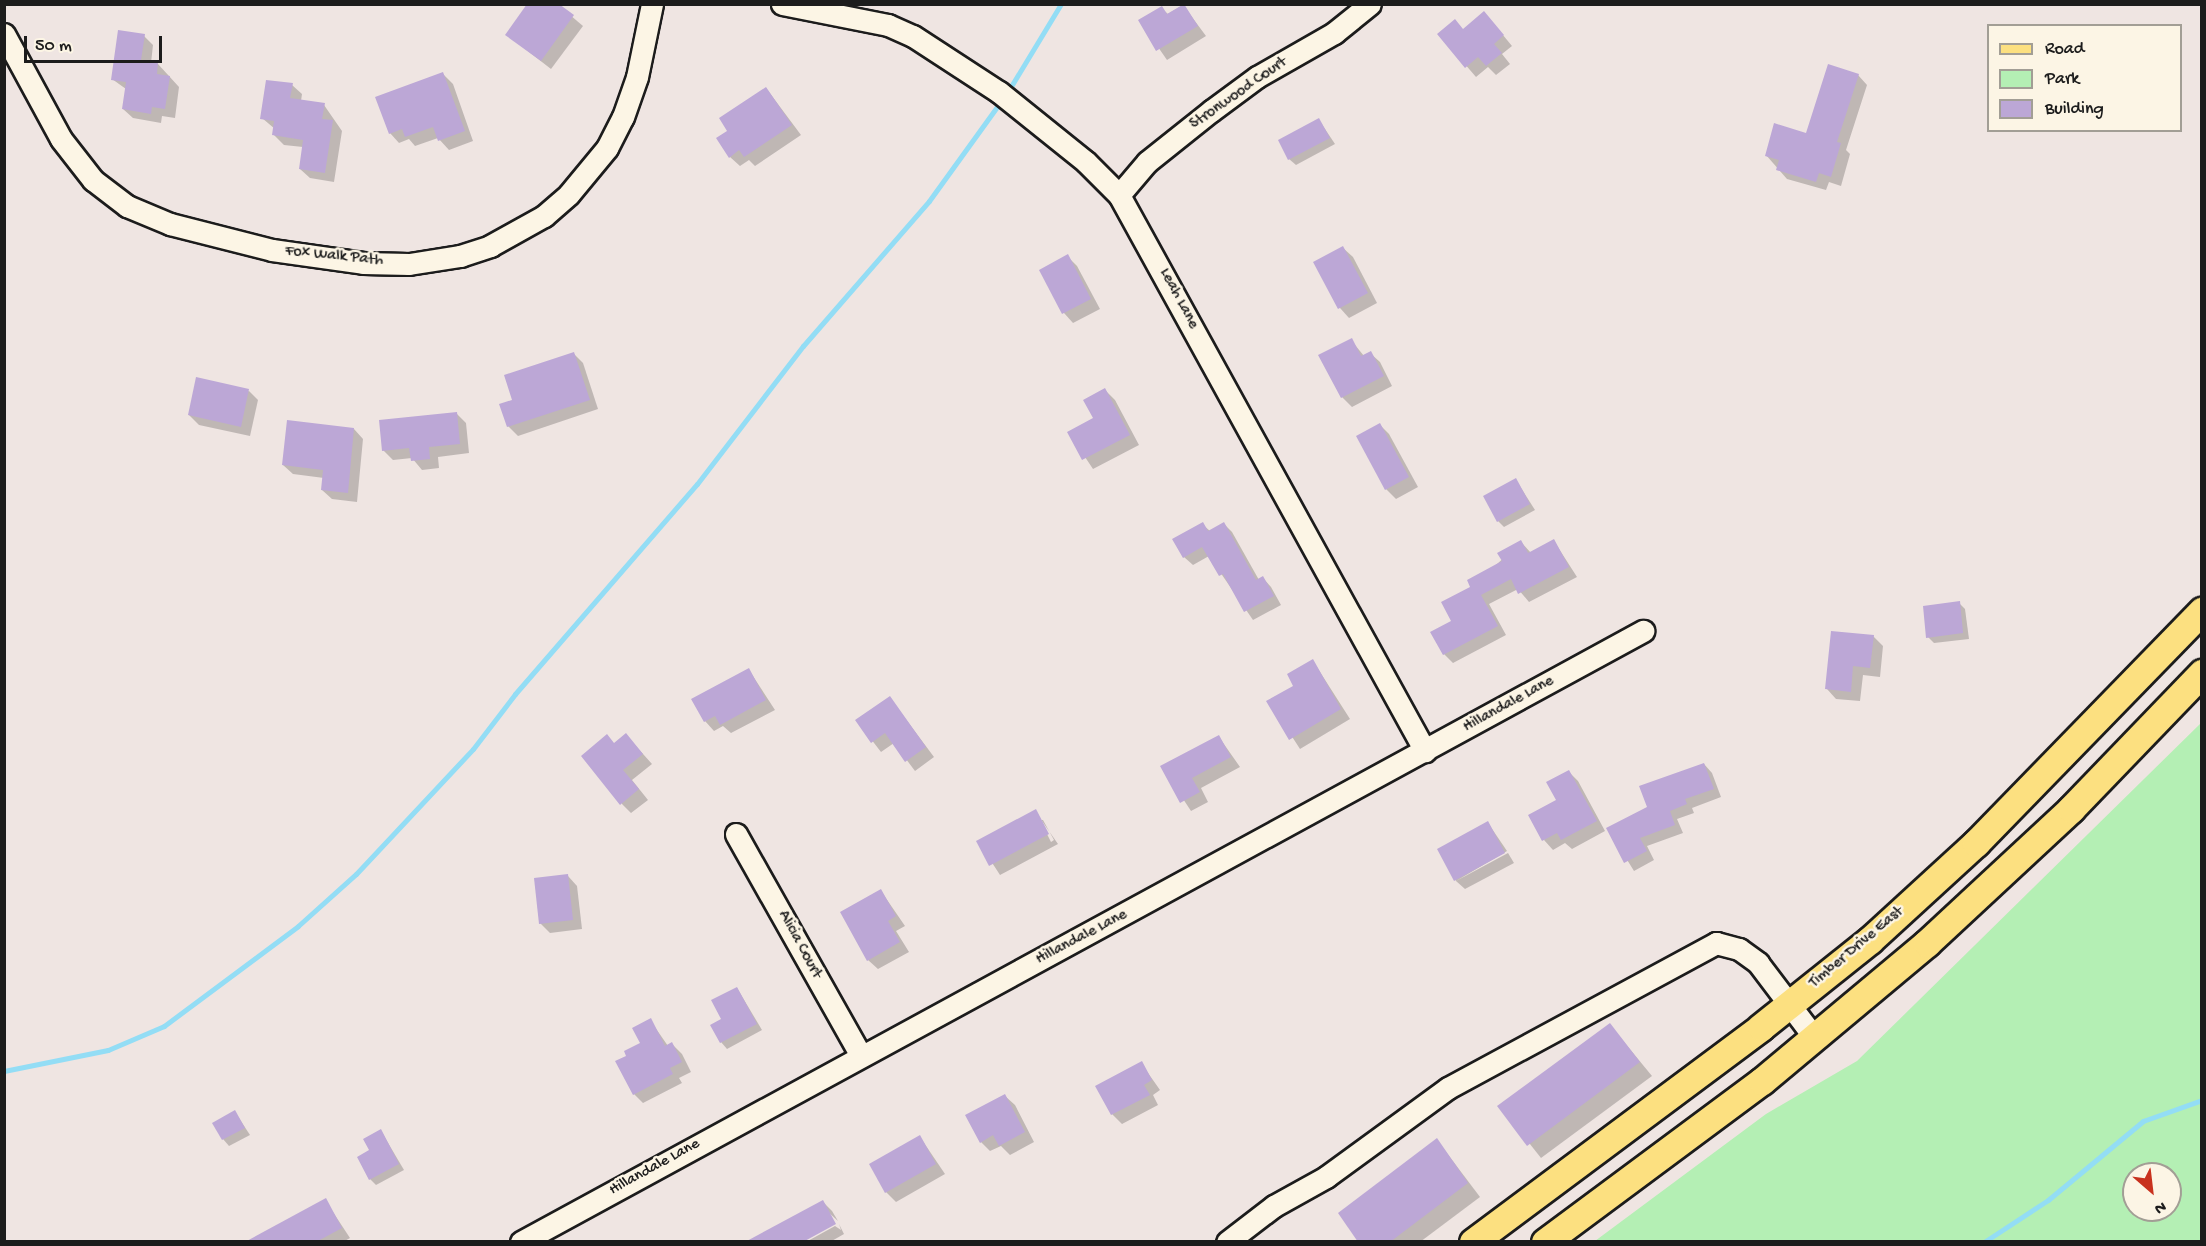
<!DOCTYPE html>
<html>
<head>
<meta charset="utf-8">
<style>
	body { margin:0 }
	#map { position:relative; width:2206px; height:1246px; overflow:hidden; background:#efe5e2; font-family:"Gochi Hand",sans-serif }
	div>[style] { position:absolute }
	.green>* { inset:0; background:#b4efb4 }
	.shadow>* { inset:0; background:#0003 }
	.stream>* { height:5px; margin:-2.5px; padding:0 2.5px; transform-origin:2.5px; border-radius:2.5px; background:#93ddf5 }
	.building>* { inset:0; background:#bca7d6 }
	.roads { filter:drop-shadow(2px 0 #1c1c1c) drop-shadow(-2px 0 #1c1c1c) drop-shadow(0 2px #1c1c1c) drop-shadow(0 -2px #1c1c1c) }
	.minor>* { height:21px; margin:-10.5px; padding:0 10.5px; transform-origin:10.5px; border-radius:10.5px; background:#fcf5e5 }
	.major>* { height:27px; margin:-13.5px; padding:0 13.5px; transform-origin:13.5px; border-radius:13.5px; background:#fce080 }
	span { translate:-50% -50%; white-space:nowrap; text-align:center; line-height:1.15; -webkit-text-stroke:5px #fcf5e5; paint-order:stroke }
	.street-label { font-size:16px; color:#1c1c1c }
	.frame { position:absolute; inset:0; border:6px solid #1c1c1c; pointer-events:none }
	.legend { position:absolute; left:1987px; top:24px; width:195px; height:108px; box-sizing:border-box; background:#fcf5e5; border:2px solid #a29e95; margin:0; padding:8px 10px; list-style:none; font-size:18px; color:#1c1c1c }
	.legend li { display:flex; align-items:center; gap:12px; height:30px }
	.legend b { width:30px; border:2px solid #a29e95 }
	.north { position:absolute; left:2122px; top:1162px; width:60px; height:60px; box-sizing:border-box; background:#fcf5e5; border:2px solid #a29e95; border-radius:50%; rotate:152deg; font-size:16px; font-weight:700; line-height:24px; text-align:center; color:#1c1c1c }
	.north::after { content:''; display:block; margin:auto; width:21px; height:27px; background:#c8321e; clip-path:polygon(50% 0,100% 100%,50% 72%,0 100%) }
	.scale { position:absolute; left:24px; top:36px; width:138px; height:27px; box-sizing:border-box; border:3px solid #1c1c1c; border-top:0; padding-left:8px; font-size:18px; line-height:21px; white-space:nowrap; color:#1c1c1c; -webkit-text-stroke:4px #fcf5e5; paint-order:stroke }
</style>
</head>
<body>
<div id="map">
	<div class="green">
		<i style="clip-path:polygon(evenodd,2201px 723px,2201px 1241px,1595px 1241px,1766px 1114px,1857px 1061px,2201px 723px,2134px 1174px,2170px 1174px,2170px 1210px,2134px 1210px,2134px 1174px)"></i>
	</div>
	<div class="shadow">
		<i style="clip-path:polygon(557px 4px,583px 26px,551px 69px,507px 35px)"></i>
		<i style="clip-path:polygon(1183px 5px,1206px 36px,1167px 60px,1140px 21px,1161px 8px,1168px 14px)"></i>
		<i style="clip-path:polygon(1493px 23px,1512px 46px,1502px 54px,1510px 64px,1496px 75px,1488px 67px,1476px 77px,1439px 34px)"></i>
		<i style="clip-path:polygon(144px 36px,153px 45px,151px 63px,158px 64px,179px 87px,175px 118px,162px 116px,161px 123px,133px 118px,123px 109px,126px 89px,112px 79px)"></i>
		<i style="clip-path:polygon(443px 74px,453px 84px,473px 141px,449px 150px,438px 138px,415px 146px,409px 139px,399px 143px,390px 133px)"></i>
		<i style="clip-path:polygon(1858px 75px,1867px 85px,1846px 150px,1850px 154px,1841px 186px,1829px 182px,1826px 190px,1787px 179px,1766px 155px,1807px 135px)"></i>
		<i style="clip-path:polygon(292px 85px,302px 94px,301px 101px,324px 105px,342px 131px,334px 182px,310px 178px,300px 169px,303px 147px,284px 145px,274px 135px,275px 129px,262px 118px)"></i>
		<i style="clip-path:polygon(766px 88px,801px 135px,755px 166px,749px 160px,740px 166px,730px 157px,729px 131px)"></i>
		<i style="clip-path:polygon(1319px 120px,1335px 144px,1296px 165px,1289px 159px)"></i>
		<i style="clip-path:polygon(1343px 248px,1353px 257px,1377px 303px,1349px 318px,1340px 308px)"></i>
		<i style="clip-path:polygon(1067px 256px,1077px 266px,1100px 309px,1073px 323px,1064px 313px,1041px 270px)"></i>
		<i style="clip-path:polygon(1351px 340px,1364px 356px,1370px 353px,1380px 362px,1392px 386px,1352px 407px,1342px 397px,1320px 356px)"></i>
		<i style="clip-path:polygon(574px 354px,583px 363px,598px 409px,518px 436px,508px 426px,514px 401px)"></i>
		<i style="clip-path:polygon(1105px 390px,1115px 400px,1139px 445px,1093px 469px,1069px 433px,1095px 419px)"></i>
		<i style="clip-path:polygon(249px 391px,258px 400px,250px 436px,199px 425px,189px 415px)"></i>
		<i style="clip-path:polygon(457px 414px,466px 423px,469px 453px,438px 457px,439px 468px,422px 470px,412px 458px,393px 460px,383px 450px)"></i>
		<i style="clip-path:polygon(1380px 425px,1389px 434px,1418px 487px,1396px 499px,1386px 489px)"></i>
		<i style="clip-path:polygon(354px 429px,363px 439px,357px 502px,332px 499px,322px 490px,324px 478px,293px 474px,283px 465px)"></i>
		<i style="clip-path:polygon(1516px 480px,1535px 510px,1504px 527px,1498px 521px)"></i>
		<i style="clip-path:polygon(1202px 524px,1210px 531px,1224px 524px,1232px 532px,1259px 580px,1263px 578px,1271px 587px,1281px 605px,1253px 620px,1209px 556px,1193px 565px,1184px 557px)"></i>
		<i style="clip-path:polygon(1554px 541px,1577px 577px,1529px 602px,1518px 589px,1489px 604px,1506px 635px,1453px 663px,1444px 654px,1453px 621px,1472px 587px,1521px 542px,1531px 553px)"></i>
		<i style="clip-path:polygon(1959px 603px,1965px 609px,1969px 639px,1934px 643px,1928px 637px)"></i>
		<i style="clip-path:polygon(1873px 636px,1883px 646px,1880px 677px,1863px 675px,1860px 701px,1836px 699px,1827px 689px)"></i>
		<i style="clip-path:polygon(1313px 661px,1350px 719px,1300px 749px,1269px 701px,1295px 686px)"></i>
		<i style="clip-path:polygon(749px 670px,775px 710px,731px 733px,723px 726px,714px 731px,705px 721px)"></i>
		<i style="clip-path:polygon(890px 698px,934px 757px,915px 771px,894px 743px,881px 752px,857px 721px)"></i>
		<i style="clip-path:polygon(626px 735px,652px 764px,632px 780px,648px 800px,631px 813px,622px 804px,615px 745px)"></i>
		<i style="clip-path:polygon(1219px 737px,1240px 767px,1201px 788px,1208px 802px,1191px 811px,1162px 767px)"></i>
		<i style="clip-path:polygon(1704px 764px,1712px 773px,1721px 797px,1692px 808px,1694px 813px,1677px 819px,1683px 833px,1647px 846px,1654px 860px,1634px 871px,1608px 829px,1648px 807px)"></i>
		<i style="clip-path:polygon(1568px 771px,1578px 781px,1605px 831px,1572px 849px,1565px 843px,1553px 850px,1544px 840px)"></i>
		<i style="clip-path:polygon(evenodd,1035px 811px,1058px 844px,1000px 875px,978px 841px,1035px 811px,1040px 820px,1043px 820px,1054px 840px,1051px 842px,1040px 820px)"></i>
		<i style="clip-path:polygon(1488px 823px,1507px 851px,1456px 881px,1439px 849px)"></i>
		<i style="clip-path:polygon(1508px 853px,1514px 863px,1465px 889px,1456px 881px)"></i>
		<i style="clip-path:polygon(568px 876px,577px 886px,582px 929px,550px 933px,540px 923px)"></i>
		<i style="clip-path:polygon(881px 891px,905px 926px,896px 931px,909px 952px,878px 969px,868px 960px)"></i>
		<i style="clip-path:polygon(737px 988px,762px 1030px,727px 1049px,721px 1042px,723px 1020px)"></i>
		<i style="clip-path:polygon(650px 1020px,668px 1046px,672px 1044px,682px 1054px,691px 1072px,679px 1078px,682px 1083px,643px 1103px,634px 1094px,642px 1043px)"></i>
		<i style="clip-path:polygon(1610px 1025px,1652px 1076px,1541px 1158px,1500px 1106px)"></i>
		<i style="clip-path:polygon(1141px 1063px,1160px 1090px,1153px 1095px,1158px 1105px,1122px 1124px,1112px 1114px)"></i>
		<i style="clip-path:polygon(1005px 1096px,1015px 1105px,1034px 1142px,1010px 1155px,1001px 1146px,990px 1151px,981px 1142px)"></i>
		<i style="clip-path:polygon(235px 1112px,250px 1135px,229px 1146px,223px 1139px)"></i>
		<i style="clip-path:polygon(381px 1131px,404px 1170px,376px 1185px,370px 1179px,371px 1150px)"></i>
		<i style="clip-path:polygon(920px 1137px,945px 1174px,896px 1202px,886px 1192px)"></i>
		<i style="clip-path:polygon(1437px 1140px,1480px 1197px,1420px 1242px,1360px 1242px)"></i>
		<i style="clip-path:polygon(325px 1200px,350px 1238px,343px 1242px,266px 1242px)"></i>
		<i style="clip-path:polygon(823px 1202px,832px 1211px,838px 1221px,827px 1211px)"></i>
		<i style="clip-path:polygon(839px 1224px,844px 1234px,830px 1242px,806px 1242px,835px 1226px,841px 1230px)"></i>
	</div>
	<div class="stream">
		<i style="left:1007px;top:93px;width:104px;rotate:-58.8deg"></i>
		<i style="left:4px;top:1071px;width:106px;rotate:-11.4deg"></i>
		<i style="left:108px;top:1050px;width:61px;rotate:-23.2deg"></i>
		<i style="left:164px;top:1026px;width:167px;rotate:-36.7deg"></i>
		<i style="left:298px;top:926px;width:78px;rotate:-41.9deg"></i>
		<i style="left:356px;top:874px;width:171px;rotate:-46.9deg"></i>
		<i style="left:473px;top:749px;width:69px;rotate:-52.6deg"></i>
		<i style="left:515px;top:694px;width:278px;rotate:-49.1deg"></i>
		<i style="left:697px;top:484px;width:174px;rotate:-52.5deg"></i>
		<i style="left:803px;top:346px;width:192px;rotate:-49deg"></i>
		<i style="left:929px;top:201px;width:123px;rotate:-54.2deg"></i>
		<i style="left:1984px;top:1242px;width:77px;rotate:-33.3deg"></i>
		<i style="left:2048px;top:1200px;width:124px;rotate:-39.7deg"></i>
		<i style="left:2143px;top:1121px;width:63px;rotate:-19.6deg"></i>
	</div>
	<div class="building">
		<i style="clip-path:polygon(527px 4px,559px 4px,574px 15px,541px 61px,505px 35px)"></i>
		<i style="clip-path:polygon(1184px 4px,1198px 26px,1156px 51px,1138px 20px,1162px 6px,1167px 14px)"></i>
		<i style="clip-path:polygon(1484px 11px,1504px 35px,1494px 44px,1502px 53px,1486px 66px,1478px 57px,1465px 68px,1437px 34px,1455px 19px,1463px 29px)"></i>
		<i style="clip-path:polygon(118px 30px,145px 34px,141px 60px,158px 62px,157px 74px,170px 76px,165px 109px,152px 107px,151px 114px,122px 109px,126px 82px,111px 80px)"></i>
		<i style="clip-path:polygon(1828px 64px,1859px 74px,1837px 142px,1841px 143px,1831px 177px,1819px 173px,1816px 182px,1776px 170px,1779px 160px,1765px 156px,1774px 123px,1806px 133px)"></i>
		<i style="clip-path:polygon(443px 72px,465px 131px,438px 141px,433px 127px,405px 137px,402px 129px,389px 134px,375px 97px)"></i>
		<i style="clip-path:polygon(266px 80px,293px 83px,290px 98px,325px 103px,322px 119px,333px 120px,325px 173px,299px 169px,303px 140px,272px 135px,274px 121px,260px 119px)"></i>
		<i style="clip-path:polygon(766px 87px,792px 125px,744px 157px,739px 150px,729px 158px,716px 138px,727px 131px,719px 118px)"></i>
		<i style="clip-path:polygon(1319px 118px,1330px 138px,1288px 160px,1278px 140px)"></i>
		<i style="clip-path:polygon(1343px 246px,1368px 293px,1338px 309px,1313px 262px)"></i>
		<i style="clip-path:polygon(1068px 254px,1091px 299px,1062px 314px,1039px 270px)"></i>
		<i style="clip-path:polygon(1352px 338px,1361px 356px,1371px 351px,1384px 376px,1341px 398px,1318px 355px)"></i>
		<i style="clip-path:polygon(574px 352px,590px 400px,507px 427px,499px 404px,512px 400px,504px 375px)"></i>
		<i style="clip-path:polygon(196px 377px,249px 389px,241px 427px,188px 415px)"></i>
		<i style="clip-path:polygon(1105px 388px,1130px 435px,1082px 460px,1067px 432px,1093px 418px,1083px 400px)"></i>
		<i style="clip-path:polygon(457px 412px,460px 444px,429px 447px,430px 459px,411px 461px,409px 448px,382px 451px,379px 420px)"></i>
		<i style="clip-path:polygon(287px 420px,354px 428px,348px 493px,321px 490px,323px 470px,282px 465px)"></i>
		<i style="clip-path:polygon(1380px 423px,1409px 477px,1385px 490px,1356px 436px)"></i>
		<i style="clip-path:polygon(1516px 478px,1530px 504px,1497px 522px,1483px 496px)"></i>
		<i style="clip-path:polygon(1203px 522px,1208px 531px,1224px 522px,1256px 580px,1263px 576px,1274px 596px,1244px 612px,1223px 574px,1219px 576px,1202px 547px,1183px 558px,1172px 539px)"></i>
		<i style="clip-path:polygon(1554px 539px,1569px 567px,1518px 594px,1511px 579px,1481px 595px,1498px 626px,1443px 655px,1430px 632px,1451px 621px,1441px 602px,1470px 587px,1467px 580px,1502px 561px,1497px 553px,1521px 540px,1528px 553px)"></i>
		<i style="clip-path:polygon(1960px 601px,1963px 633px,1926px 638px,1923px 606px)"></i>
		<i style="clip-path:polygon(1831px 631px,1874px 635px,1870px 668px,1853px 666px,1851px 692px,1825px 689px)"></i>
		<i style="clip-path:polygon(1313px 659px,1341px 709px,1289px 740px,1266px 701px,1293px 686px,1287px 674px)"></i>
		<i style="clip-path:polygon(749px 668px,766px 700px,720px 725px,715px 716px,704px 722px,691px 699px)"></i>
		<i style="clip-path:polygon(890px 696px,926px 747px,905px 762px,885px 733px,871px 743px,855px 720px)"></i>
		<i style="clip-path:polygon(626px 733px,643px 754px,623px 770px,639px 789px,620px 805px,581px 756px,607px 734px,614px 743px)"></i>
		<i style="clip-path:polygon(1219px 735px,1231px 757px,1192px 778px,1200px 792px,1180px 803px,1160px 766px)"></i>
		<i style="clip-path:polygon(1704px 763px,1714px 789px,1685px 799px,1687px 804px,1670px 811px,1675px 825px,1640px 838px,1647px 851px,1624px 863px,1606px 828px,1647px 807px,1639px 786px)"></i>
		<i style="clip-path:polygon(1569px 770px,1597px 821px,1561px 840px,1557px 833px,1542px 841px,1528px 815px,1556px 800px,1546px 782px)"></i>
		<i style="clip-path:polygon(1036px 809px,1049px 834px,989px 866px,976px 841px)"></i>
		<i style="clip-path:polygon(1488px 821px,1505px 853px,1454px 881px,1437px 849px)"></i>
		<i style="clip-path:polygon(568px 874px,573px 920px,539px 924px,534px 878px)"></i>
		<i style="clip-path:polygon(881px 889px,896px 916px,888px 921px,900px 942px,867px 961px,840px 912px)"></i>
		<i style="clip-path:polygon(737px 987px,757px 1024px,720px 1043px,710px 1025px,721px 1019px,711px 1000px)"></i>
		<i style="clip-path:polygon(651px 1018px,665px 1046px,672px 1042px,682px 1062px,670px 1068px,673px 1074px,633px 1095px,615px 1061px,626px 1056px,624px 1051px,640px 1043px,632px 1028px)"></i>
		<i style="clip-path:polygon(1610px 1023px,1640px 1062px,1527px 1146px,1497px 1106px)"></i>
		<i style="clip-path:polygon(1142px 1061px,1152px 1080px,1144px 1085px,1150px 1095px,1111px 1115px,1095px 1086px)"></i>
		<i style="clip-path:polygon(1005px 1094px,1025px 1132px,999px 1146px,993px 1135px,980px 1143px,965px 1115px)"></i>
		<i style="clip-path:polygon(235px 1110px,245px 1128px,222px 1140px,212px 1123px)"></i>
		<i style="clip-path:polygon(381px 1129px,399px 1164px,369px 1180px,357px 1157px,369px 1150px,363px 1139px)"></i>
		<i style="clip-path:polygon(920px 1135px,936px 1164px,885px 1193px,869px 1164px)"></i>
		<i style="clip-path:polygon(1437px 1138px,1468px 1183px,1390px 1242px,1358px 1242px,1338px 1213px)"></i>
		<i style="clip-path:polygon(326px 1198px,342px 1228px,316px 1242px,245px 1242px)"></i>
		<i style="clip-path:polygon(823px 1200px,836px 1224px,803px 1242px,745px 1242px)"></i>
	</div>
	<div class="roads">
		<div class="minor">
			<i style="left:782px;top:4px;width:108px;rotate:11.2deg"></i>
			<i style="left:888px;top:25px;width:27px;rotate:24deg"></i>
			<i style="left:913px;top:36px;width:103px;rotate:33.1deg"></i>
			<i style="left:999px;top:92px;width:112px;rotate:38.8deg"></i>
			<i style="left:1086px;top:162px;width:47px;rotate:45deg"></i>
			<i style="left:1119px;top:195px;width:635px;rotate:61.17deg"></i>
			<i style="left:4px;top:34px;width:119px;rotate:61.5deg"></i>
			<i style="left:61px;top:139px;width:52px;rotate:52deg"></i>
			<i style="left:93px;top:180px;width:43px;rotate:37.4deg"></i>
			<i style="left:127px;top:206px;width:47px;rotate:22.7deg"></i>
			<i style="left:170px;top:224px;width:105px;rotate:14.3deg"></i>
			<i style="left:272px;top:250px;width:92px;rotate:8.1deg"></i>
			<i style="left:363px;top:263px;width:46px;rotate:1.2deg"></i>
			<i style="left:409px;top:264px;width:52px;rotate:-8.9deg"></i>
			<i style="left:460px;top:256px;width:32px;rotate:-18deg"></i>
			<i style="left:490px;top:246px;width:62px;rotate:-29.1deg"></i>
			<i style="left:544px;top:216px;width:33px;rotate:-41deg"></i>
			<i style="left:569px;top:194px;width:60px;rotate:-50.4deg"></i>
			<i style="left:607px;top:148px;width:35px;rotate:-63deg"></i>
			<i style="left:623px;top:117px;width:42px;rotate:-70.7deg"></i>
			<i style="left:637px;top:77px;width:75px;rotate:-78.4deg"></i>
			<i style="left:1119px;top:195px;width:43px;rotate:-49.7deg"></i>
			<i style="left:1147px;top:162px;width:82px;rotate:-38.6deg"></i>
			<i style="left:1211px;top:111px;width:57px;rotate:-36.5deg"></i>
			<i style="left:1257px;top:77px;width:89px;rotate:-29.7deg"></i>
			<i style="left:1334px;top:33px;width:46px;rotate:-38.9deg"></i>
			<i style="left:736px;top:834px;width:255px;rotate:60.6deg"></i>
			<i style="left:521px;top:1242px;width:1278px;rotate:-28.57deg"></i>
			<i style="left:1227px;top:1242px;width:59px;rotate:-37.5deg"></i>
			<i style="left:1274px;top:1206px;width:60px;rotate:-29.1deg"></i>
			<i style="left:1326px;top:1177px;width:151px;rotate:-36.1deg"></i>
			<i style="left:1448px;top:1088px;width:305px;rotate:-28.4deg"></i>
			<i style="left:1716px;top:943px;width:24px;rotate:15deg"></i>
			<i style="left:1739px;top:949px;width:24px;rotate:36deg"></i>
			<i style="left:1758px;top:963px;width:93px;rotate:52.9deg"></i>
		</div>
		<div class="major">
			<i style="left:1473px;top:1242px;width:359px;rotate:-36.7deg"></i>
			<i style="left:1761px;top:1027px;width:139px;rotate:-38.6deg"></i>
			<i style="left:1870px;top:940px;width:144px;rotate:-42.5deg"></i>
			<i style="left:1976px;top:843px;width:324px;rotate:-45.8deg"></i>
			<i style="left:1545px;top:1242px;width:270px;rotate:-36.6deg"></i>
			<i style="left:1762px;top:1081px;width:215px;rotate:-39.9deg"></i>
			<i style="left:1927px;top:943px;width:197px;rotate:-42.9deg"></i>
			<i style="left:2071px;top:809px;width:189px;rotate:-46.1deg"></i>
		</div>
	</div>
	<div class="street-label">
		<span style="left:1239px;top:94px;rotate:-35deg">Stronwood Court</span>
		<span style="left:334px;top:257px;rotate:6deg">Fox Walk Path</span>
		<span style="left:1178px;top:299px;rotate:62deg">Leah Lane</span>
		<span style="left:1509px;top:705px;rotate:-29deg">Hillandale Lane</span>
		<span style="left:1082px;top:938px;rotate:-28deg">Hillandale Lane</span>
		<span style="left:799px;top:945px;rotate:61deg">Alicia Court</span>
		<span style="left:1857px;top:948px;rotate:-40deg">Timber Drive East</span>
		<span style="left:655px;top:1168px;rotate:-29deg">Hillandale Lane</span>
	</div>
	<div class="frame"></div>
	<ul class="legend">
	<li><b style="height:8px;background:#fce080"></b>Road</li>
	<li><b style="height:16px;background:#b4efb4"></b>Park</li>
	<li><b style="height:16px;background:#bca7d6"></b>Building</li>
	</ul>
	<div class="north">N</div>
	<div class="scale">50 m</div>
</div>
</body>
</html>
